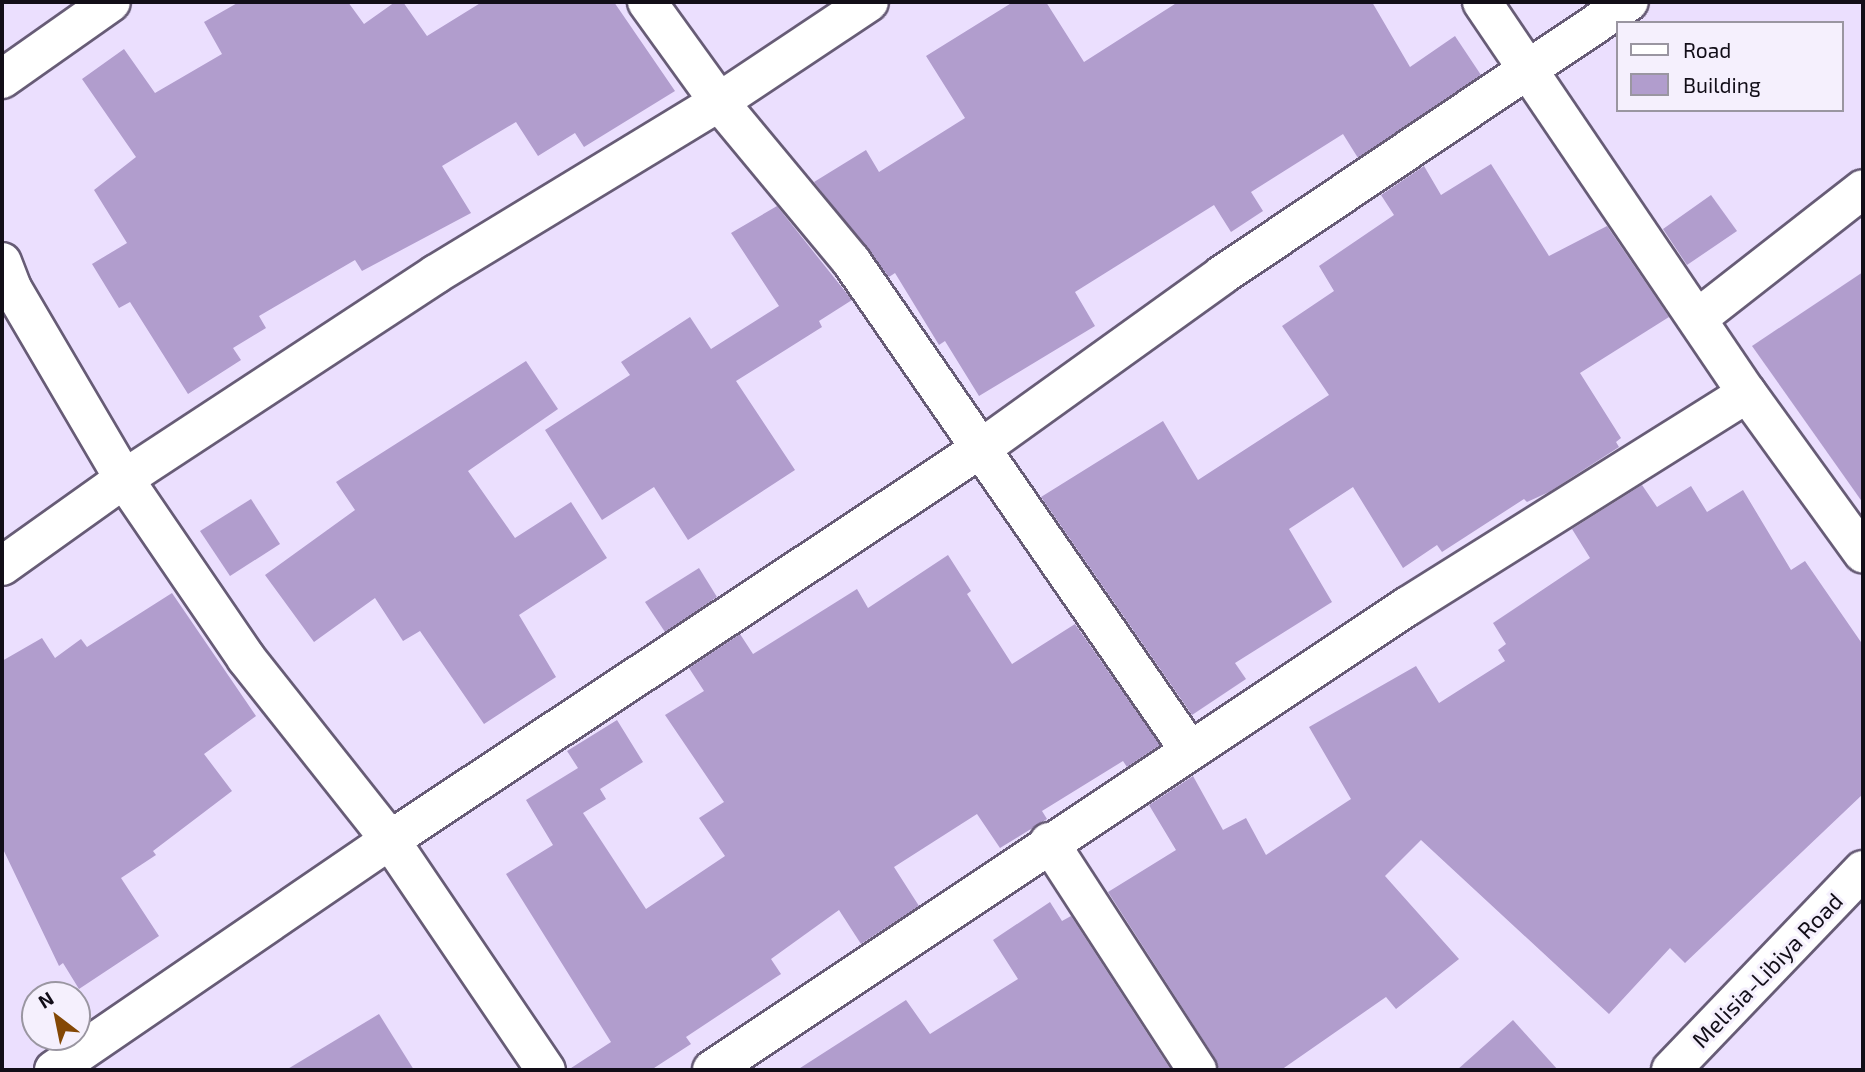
<!DOCTYPE html>
<html>
<head>
<meta charset="utf-8">
<style>
	body { margin:0 }
	#map { position:relative; width:1865px; height:1072px; overflow:hidden; background:#ebdffe; font-family:"Exo 2",sans-serif }
	div>[style] { position:absolute }
	.building>* { inset:0; background:#b19dcd }
	.roads { filter:drop-shadow(2px 0 #675c76) drop-shadow(-2px 0 #675c76) drop-shadow(0 2px #675c76) drop-shadow(0 -2px #675c76) }
	.minor>* { height:38px; margin:-19px; padding:0 19px; transform-origin:19px; border-radius:19px; background:#fff }
	.secondary>* { height:38px; margin:-19px; padding:0 19px; transform-origin:19px; border-radius:19px; background:#fff }
	span { translate:-50% -50%; white-space:nowrap; text-align:center; line-height:1.15; -webkit-text-stroke:6px #f5f0fd; paint-order:stroke }
	.street-label { font-size:23px; color:#120e18 }
	.frame { position:absolute; inset:0; border:4px solid #120e18; pointer-events:none }
	.legend { position:absolute; left:1616px; top:21px; width:228px; height:91px; box-sizing:border-box; background:#f5f0fd; border:2px solid #9a96a1; margin:0; padding:9px 12px; list-style:none; font-size:21px; color:#120e18 }
	.legend li { display:flex; align-items:center; gap:14px; height:35px }
	.legend b { width:35px; border:2px solid #9a96a1 }
	.north { position:absolute; left:21px; top:981px; width:70px; height:70px; box-sizing:border-box; background:#f5f0fd; border:2px solid #9a96a1; border-radius:50%; rotate:328deg; font-size:19px; font-weight:700; line-height:28px; text-align:center; color:#120e18 }
	.north::after { content:''; display:block; margin:auto; width:24px; height:32px; background:#844805; clip-path:polygon(50% 0,100% 100%,50% 72%,0 100%) }
</style>
</head>
<body>
<div id="map">
	<div class="building">
		<i style="clip-path:polygon(239px 2px,348px 2px,364px 24px,395px 2px,403px 2px,427px 36px,482px 2px,614px 2px,675px 91px,584px 147px,575px 133px,538px 156px,516px 122px,442px 166px,471px 213px,362px 271px,355px 260px,259px 316px,266px 328px,233px 348px,241px 360px,188px 394px,130px 302px,119px 308px,92px 264px,127px 243px,94px 190px,136px 157px,82px 79px,124px 49px,155px 93px,222px 54px,204px 22px)"></i>
		<i style="clip-path:polygon(1013px 2px,1046px 2px,1084px 62px,1178px 2px,1372px 2px,1410px 67px,1455px 36px,1481px 75px,1358px 158px,1343px 134px,1251px 192px,1263px 211px,1231px 232px,1214px 205px,1075px 292px,1095px 326px,979px 396px,945px 341px,939px 345px,895px 273px,889px 277px,814px 182px,866px 150px,879px 172px,965px 118px,926px 56px)"></i>
		<i style="clip-path:polygon(1491px 164px,1549px 256px,1607px 226px,1669px 317px,1580px 373px,1621px 438px,1616px 442px,1619px 447px,1549px 492px,1527px 502px,1524px 499px,1442px 552px,1437px 545px,1403px 568px,1353px 487px,1289px 529px,1332px 602px,1235px 663px,1246px 679px,1192px 715px,1041px 497px,1163px 421px,1198px 480px,1329px 395px,1282px 326px,1334px 291px,1319px 266px,1394px 215px,1381px 195px,1424px 166px,1441px 195px)"></i>
		<i style="clip-path:polygon(1711px 195px,1737px 231px,1687px 265px,1663px 229px)"></i>
		<i style="clip-path:polygon(777px 206px,852px 300px,819px 321px,822px 327px,736px 381px,795px 470px,688px 540px,654px 487px,602px 520px,545px 430px,630px 375px,621px 362px,690px 317px,711px 349px,779px 306px,731px 233px)"></i>
		<i style="clip-path:polygon(1863px 272px,1863px 503px,1752px 346px)"></i>
		<i style="clip-path:polygon(526px 361px,558px 409px,468px 471px,515px 538px,571px 502px,607px 558px,519px 615px,556px 677px,484px 724px,420px 631px,403px 641px,375px 598px,314px 642px,265px 575px,355px 510px,336px 482px)"></i>
		<i style="clip-path:polygon(1642px 485px,1657px 507px,1691px 486px,1707px 512px,1743px 490px,1791px 570px,1805px 561px,1863px 645px,1863px 794px,1685px 963px,1670px 948px,1609px 1014px,1421px 840px,1385px 876px,1459px 959px,1396px 1009px,1386px 997px,1281px 1070px,1219px 1070px,1215px 1058px,1108px 892px,1176px 850px,1149px 805px,1193px 776px,1223px 830px,1246px 818px,1266px 855px,1351px 799px,1309px 727px,1416px 666px,1439px 703px,1505px 661px,1498px 650px,1506px 644px,1493px 623px,1590px 558px,1572px 529px)"></i>
		<i style="clip-path:polygon(251px 499px,280px 544px,230px 576px,200px 531px)"></i>
		<i style="clip-path:polygon(948px 555px,971px 591px,967px 594px,1012px 664px,1075px 624px,1160px 745px,1127px 767px,1123px 761px,1042px 811px,1047px 819px,1000px 848px,977px 814px,894px 867px,919px 906px,861px 944px,839px 910px,771px 959px,781px 974px,686px 1037px,691px 1044px,651px 1070px,568px 1070px,611px 1042px,506px 874px,553px 845px,526px 800px,578px 768px,567px 751px,617px 720px,643px 762px,600px 789px,606px 799px,583px 813px,646px 909px,725px 856px,699px 818px,724px 802px,665px 715px,704px 691px,689px 668px,740px 634px,753px 654px,857px 589px,868px 608px)"></i>
		<i style="clip-path:polygon(699px 568px,717px 597px,665px 632px,645px 602px)"></i>
		<i style="clip-path:polygon(172px 593px,256px 716px,204px 754px,232px 791px,153px 851px,156px 855px,121px 878px,159px 936px,79px 989px,63px 963px,59px 966px,2px 847px,2px 661px,42px 638px,55px 658px,81px 639px,87px 647px)"></i>
		<i style="clip-path:polygon(1050px 902px,1062px 921px,1071px 916px,1171px 1070px,797px 1070px,906px 1000px,930px 1034px,1018px 979px,993px 940px)"></i>
		<i style="clip-path:polygon(379px 1014px,414px 1070px,286px 1070px)"></i>
		<i style="clip-path:polygon(1513px 1020px,1558px 1070px,1457px 1070px)"></i>
	</div>
	<div class="roads">
		<div class="minor">
			<i style="left:647px;top:2px;width:123px;rotate:54.2deg"></i>
			<i style="left:719px;top:102px;width:207px;rotate:50.3deg"></i>
			<i style="left:851px;top:261px;width:596px;rotate:55.32deg"></i>
			<i style="left:1482px;top:2px;width:472px;rotate:55.9deg"></i>
			<i style="left:1747px;top:393px;width:198px;rotate:54.1deg"></i>
			<i style="left:2px;top:79px;width:133px;rotate:-35.2deg"></i>
			<i style="left:2px;top:262px;width:28px;rotate:69deg"></i>
			<i style="left:12px;top:288px;width:221px;rotate:59.6deg"></i>
			<i style="left:124px;top:479px;width:217px;rotate:55.7deg"></i>
			<i style="left:246px;top:658px;width:232px;rotate:51.6deg"></i>
			<i style="left:390px;top:840px;width:278px;rotate:55.9deg"></i>
			<i style="left:1698px;top:318px;width:209px;rotate:-38deg"></i>
			<i style="left:2px;top:566px;width:150px;rotate:-35.5deg"></i>
			<i style="left:124px;top:479px;width:373px;rotate:-33.3deg"></i>
			<i style="left:436px;top:274px;width:331px;rotate:-31.3deg"></i>
			<i style="left:719px;top:102px;width:180px;rotate:-33.7deg"></i>
			<i style="left:1049px;top:842px;width:272px;rotate:57deg"></i>
			<i style="left:54px;top:1070px;width:407px;rotate:-34.4deg"></i>
			<i style="left:390px;top:840px;width:711px;rotate:-33.53deg"></i>
			<i style="left:983px;top:447px;width:294px;rotate:-35.7deg"></i>
			<i style="left:1222px;top:275px;width:490px;rotate:-33.9deg"></i>
			<i style="left:712px;top:1070px;width:836px;rotate:-33.69deg"></i>
			<i style="left:1408px;top:606px;width:400px;rotate:-32.1deg"></i>
		</div>
		<div class="secondary">
			<i style="left:1671px;top:1070px;width:277px;rotate:-46.2deg"></i>
		</div>
	</div>
	<div class="street-label">
		<span style="left:1767px;top:970px;rotate:-46deg">Melisia-Libiya Road</span>
	</div>
	<div class="frame"></div>
	<ul class="legend">
	<li><b style="height:9px;background:#fff"></b>Road</li>
	<li><b style="height:19px;background:#b19dcd"></b>Building</li>
	</ul>
	<div class="north">N</div>
</div>
</body>
</html>
